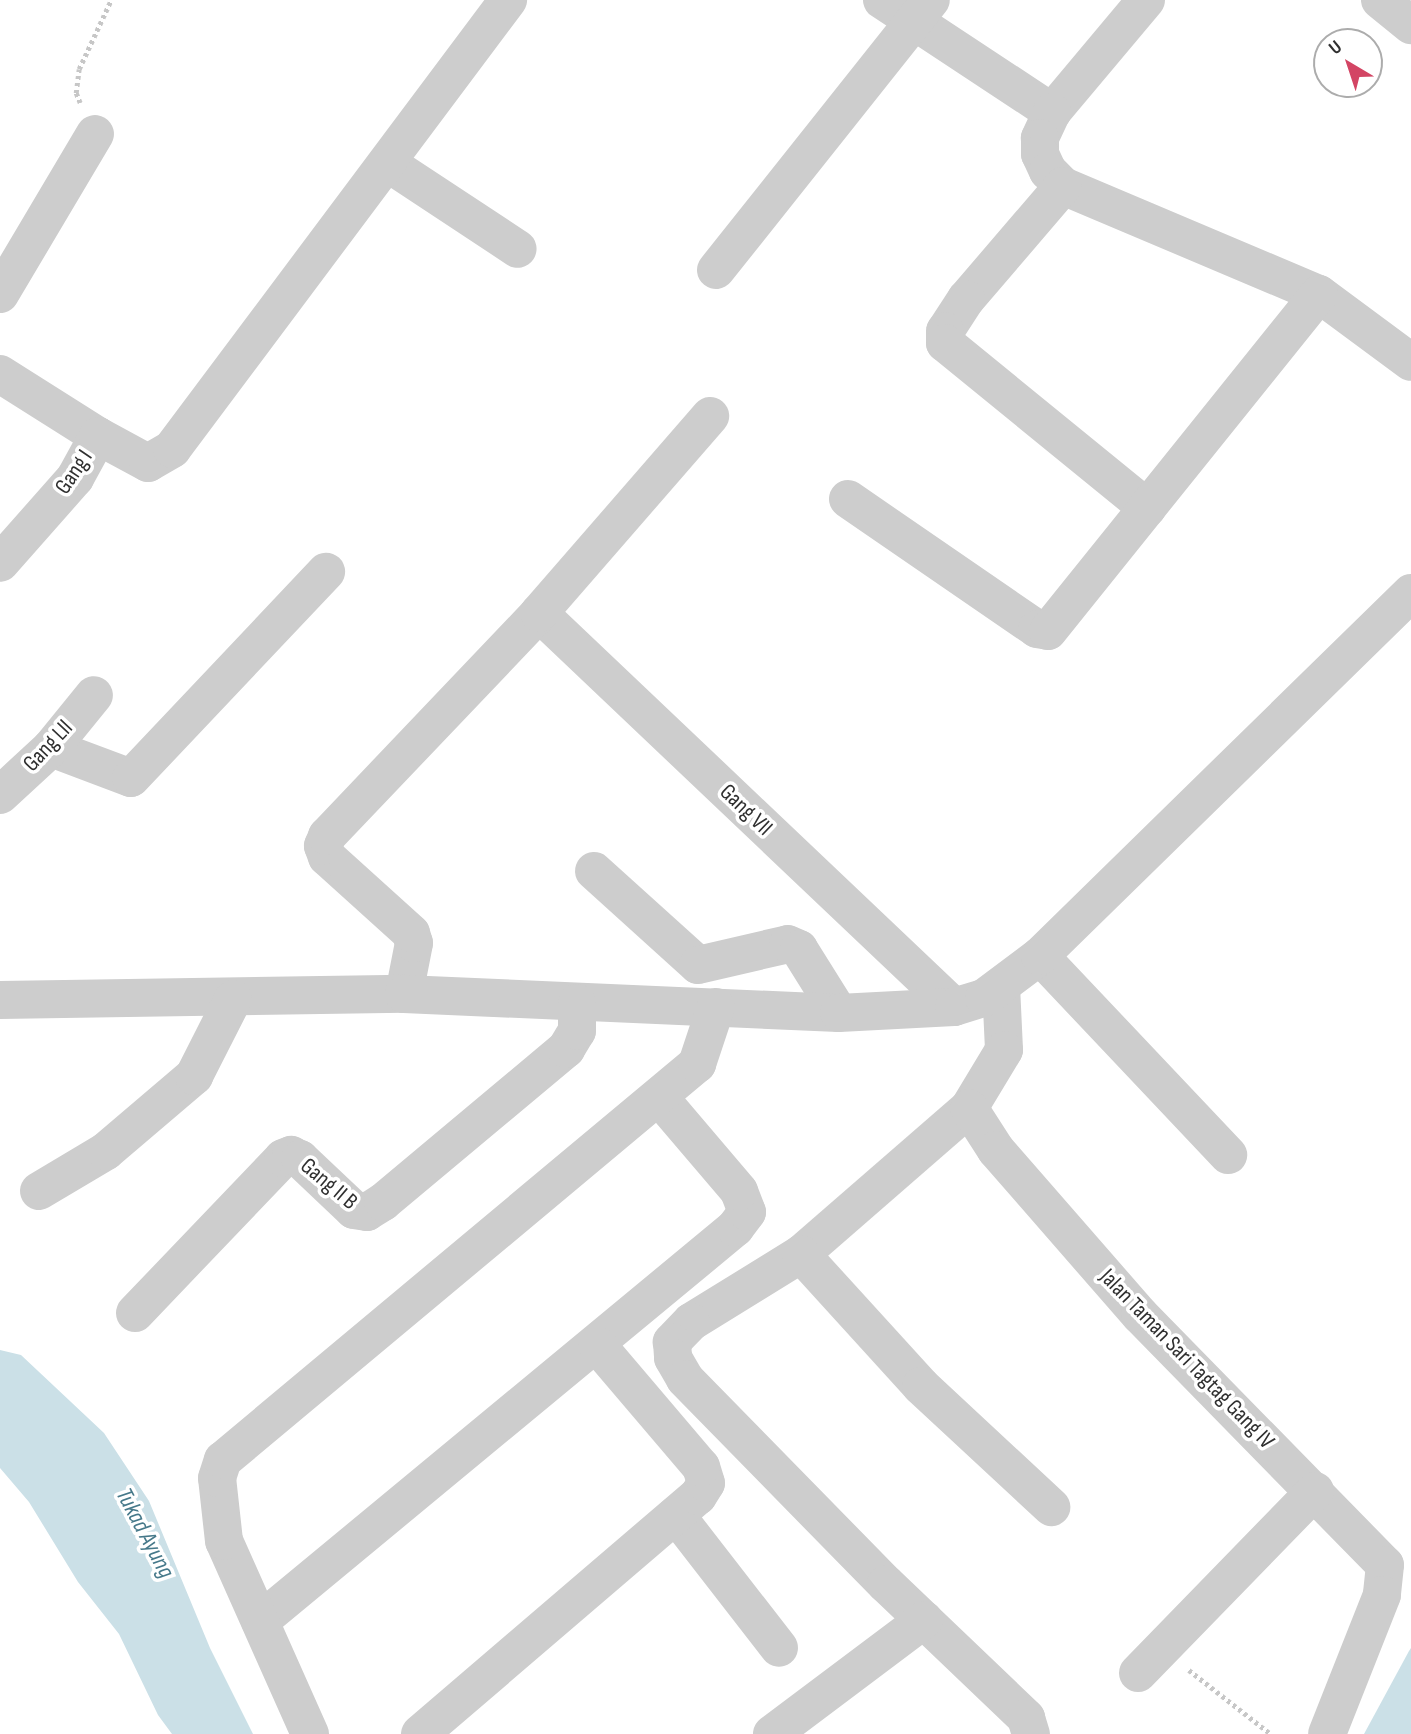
<!DOCTYPE html>
<html>
<head>
<meta charset="utf-8">
<style>
	body { margin:0 }
	#map { position:relative; width:1411px; height:1734px; overflow:hidden; background:#fff; font-family:"Sofia Sans Condensed",sans-serif }
	div>[style] { position:absolute }
	.water>* { inset:0; background:#cbe0e7 }
	.path>* { height:4.5px; margin-top:-2.25px; transform-origin:0; background:repeating-linear-gradient(90deg,#c7c7c7 0 3.5px,transparent 0 7px) }
	.minor>* { height:38px; margin:-19px; padding:0 19px; transform-origin:19px; border-radius:19px; background:#cdcdcd }
	span { translate:-50% -50%; white-space:nowrap; text-align:center; line-height:1.15; -webkit-text-stroke:7px #fff; paint-order:stroke }
	.street-label { font-size:23px; color:#303030 }
	.water-label { font-size:24px; color:#46798a; font-style:italic }
	.north { position:absolute; left:1313px; top:28px; width:70px; height:70px; box-sizing:border-box; background:#fff; border:2px solid #acacac; border-radius:50%; rotate:321deg; font-size:19px; font-weight:700; line-height:28px; text-align:center; color:#303030 }
	.north::after { content:''; display:block; margin:auto; width:24px; height:32px; background:#d34564; clip-path:polygon(50% 0,100% 100%,50% 72%,0 100%) }
</style>
</head>
<body>
<div id="map">
	<div class="water">
		<i style="clip-path:polygon(0 1350px,21px 1355px,104px 1433px,149px 1501px,210px 1648px,253px 1734px,172px 1734px,158px 1715px,119px 1634px,78px 1582px,29px 1502px,0 1468px)"></i>
		<i style="clip-path:polygon(1411px 1648px,1411px 1734px,1364px 1734px,1409px 1651px)"></i>
	</div>
	<div class="path">
		<i style="left:80px;top:103px;width:11px;rotate:-112deg"></i>
		<i style="left:76px;top:93px;width:24px;rotate:-83deg"></i>
		<i style="left:79px;top:69px;width:76px;rotate:-65.1deg"></i>
		<i style="left:1189px;top:1670px;width:104px;rotate:38deg"></i>
	</div>
	<div class="minor">
		<i style="left:882px;top:0;width:204px;rotate:33.4deg"></i>
		<i style="left:1146px;top:0;width:146px;rotate:130deg"></i>
		<i style="left:1052px;top:112px;width:29px;rotate:115deg"></i>
		<i style="left:1040px;top:138px;width:16px;rotate:90deg"></i>
		<i style="left:1040px;top:154px;width:19px;rotate:65deg"></i>
		<i style="left:1048px;top:171px;width:21px;rotate:45deg"></i>
		<i style="left:1063px;top:186px;width:278px;rotate:22.9deg"></i>
		<i style="left:1319px;top:294px;width:114px;rotate:36.5deg"></i>
		<i style="left:1380px;top:0;width:40px;rotate:39deg"></i>
		<i style="left:389px;top:164px;width:154px;rotate:33.4deg"></i>
		<i style="left:1063px;top:186px;width:149px;rotate:130.6deg"></i>
		<i style="left:966px;top:299px;width:38px;rotate:123deg"></i>
		<i style="left:945px;top:331px;width:12px;rotate:90deg"></i>
		<i style="left:945px;top:343px;width:261px;rotate:39.2deg"></i>
		<i style="left:716px;top:270px;width:345px;rotate:-51.5deg"></i>
		<i style="left:0;top:294px;width:186px;rotate:-59.3deg"></i>
		<i style="left:0;top:374px;width:116px;rotate:32.3deg"></i>
		<i style="left:98px;top:436px;width:48px;rotate:118.7deg"></i>
		<i style="left:75px;top:478px;width:113px;rotate:131.4deg"></i>
		<i style="left:98px;top:436px;width:57px;rotate:28.4deg"></i>
		<i style="left:148px;top:463px;width:28px;rotate:-30deg"></i>
		<i style="left:172px;top:449px;width:561px;rotate:-53.19deg"></i>
		<i style="left:848px;top:499px;width:229px;rotate:34.5deg"></i>
		<i style="left:1037px;top:629px;width:11px;rotate:10deg"></i>
		<i style="left:1048px;top:631px;width:432px;rotate:-51.2deg"></i>
		<i style="left:539px;top:613px;width:572px;rotate:43.51deg"></i>
		<i style="left:51px;top:748px;width:85px;rotate:20.6deg"></i>
		<i style="left:131px;top:778px;width:284px;rotate:-46.6deg"></i>
		<i style="left:0;top:795px;width:69px;rotate:-42.7deg"></i>
		<i style="left:51px;top:748px;width:68px;rotate:-50.9deg"></i>
		<i style="left:594px;top:871px;width:140px;rotate:42.1deg"></i>
		<i style="left:698px;top:965px;width:92px;rotate:-13.1deg"></i>
		<i style="left:788px;top:944px;width:12px;rotate:24deg"></i>
		<i style="left:799px;top:949px;width:75px;rotate:58deg"></i>
		<i style="left:1040px;top:956px;width:274px;rotate:46.6deg"></i>
		<i style="left:1001px;top:986px;width:64px;rotate:87.3deg"></i>
		<i style="left:1004px;top:1050px;width:68px;rotate:121.1deg"></i>
		<i style="left:969px;top:1108px;width:223px;rotate:139deg"></i>
		<i style="left:801px;top:1254px;width:129px;rotate:148.3deg"></i>
		<i style="left:691px;top:1322px;width:28px;rotate:134deg"></i>
		<i style="left:672px;top:1342px;width:16px;rotate:86deg"></i>
		<i style="left:673px;top:1358px;width:24px;rotate:60deg"></i>
		<i style="left:685px;top:1379px;width:287px;rotate:45.6deg"></i>
		<i style="left:886px;top:1584px;width:194px;rotate:43.7deg"></i>
		<i style="left:1026px;top:1718px;width:17px;rotate:73deg"></i>
		<i style="left:404px;top:994px;width:52px;rotate:-78.9deg"></i>
		<i style="left:414px;top:943px;width:10px;rotate:-107deg"></i>
		<i style="left:411px;top:933px;width:113px;rotate:-137.9deg"></i>
		<i style="left:327px;top:857px;width:12px;rotate:-110deg"></i>
		<i style="left:323px;top:846px;width:11px;rotate:-68deg"></i>
		<i style="left:327px;top:836px;width:308px;rotate:-46.4deg"></i>
		<i style="left:539px;top:613px;width:261px;rotate:-49deg"></i>
		<i style="left:0;top:1000px;width:404px;rotate:-0.9deg"></i>
		<i style="left:404px;top:994px;width:435px;rotate:2.5deg"></i>
		<i style="left:839px;top:1013px;width:115px;rotate:-3deg"></i>
		<i style="left:954px;top:1007px;width:31px;rotate:-17deg"></i>
		<i style="left:984px;top:998px;width:70px;rotate:-36.9deg"></i>
		<i style="left:1040px;top:956px;width:519px;rotate:-44.38deg"></i>
		<i style="left:969px;top:1108px;width:50px;rotate:57.3deg"></i>
		<i style="left:996px;top:1150px;width:219px;rotate:48.9deg"></i>
		<i style="left:1140px;top:1315px;width:350px;rotate:45.6deg"></i>
		<i style="left:1385px;top:1565px;width:30px;rotate:96deg"></i>
		<i style="left:1382px;top:1595px;width:149px;rotate:111.6deg"></i>
		<i style="left:39px;top:1191px;width:78px;rotate:-30.8deg"></i>
		<i style="left:106px;top:1151px;width:116px;rotate:-40.4deg"></i>
		<i style="left:194px;top:1076px;width:86px;rotate:-63.1deg"></i>
		<i style="left:801px;top:1254px;width:178px;rotate:47.7deg"></i>
		<i style="left:921px;top:1386px;width:178px;rotate:42.9deg"></i>
		<i style="left:135px;top:1313px;width:214px;rotate:-46.3deg"></i>
		<i style="left:283px;top:1158px;width:9px;rotate:-21deg"></i>
		<i style="left:291px;top:1155px;width:10px;rotate:24deg"></i>
		<i style="left:300px;top:1159px;width:74px;rotate:43.4deg"></i>
		<i style="left:354px;top:1210px;width:13px;rotate:9deg"></i>
		<i style="left:367px;top:1212px;width:19px;rotate:-32deg"></i>
		<i style="left:383px;top:1202px;width:239px;rotate:-39.9deg"></i>
		<i style="left:566px;top:1049px;width:21px;rotate:-59deg"></i>
		<i style="left:577px;top:1031px;width:28px;rotate:-90deg"></i>
		<i style="left:676px;top:1515px;width:168px;rotate:52.2deg"></i>
		<i style="left:260px;top:1621px;width:617px;rotate:-39.6deg"></i>
		<i style="left:735px;top:1228px;width:20px;rotate:-53deg"></i>
		<i style="left:747px;top:1212px;width:22px;rotate:-111deg"></i>
		<i style="left:739px;top:1191px;width:123px;rotate:-130.4deg"></i>
		<i style="left:1138px;top:1673px;width:254px;rotate:-45.8deg"></i>
		<i style="left:310px;top:1734px;width:211px;rotate:-114deg"></i>
		<i style="left:224px;top:1541px;width:63px;rotate:-96.3deg"></i>
		<i style="left:217px;top:1478px;width:19px;rotate:-72deg"></i>
		<i style="left:223px;top:1460px;width:618px;rotate:-39.88deg"></i>
		<i style="left:697px;top:1064px;width:60px;rotate:-71.6deg"></i>
		<i style="left:420px;top:1734px;width:366px;rotate:-40.6deg"></i>
		<i style="left:698px;top:1496px;width:15px;rotate:-58deg"></i>
		<i style="left:706px;top:1483px;width:17px;rotate:-107deg"></i>
		<i style="left:701px;top:1467px;width:160px;rotate:-130.4deg"></i>
		<i style="left:772px;top:1734px;width:190px;rotate:-36.9deg"></i>
	</div>
	<div class="street-label">
		<span style="left:74px;top:472px;rotate:-56deg">Gang I</span>
		<span style="left:48px;top:746px;rotate:-47deg">Gang Lll</span>
		<span style="left:746px;top:810px;rotate:44deg">Gang VII</span>
		<span style="left:329px;top:1184px;rotate:40deg">Gang II B</span>
		<span style="left:1187px;top:1359px;rotate:46deg">Jalan Taman Sari Tagtag Gang IV</span>
	</div>
	<div class="water-label">
		<span style="left:145px;top:1533px;rotate:62deg">Tukad Ayung</span>
	</div>
	<div class="north">U</div>
</div>
</body>
</html>
